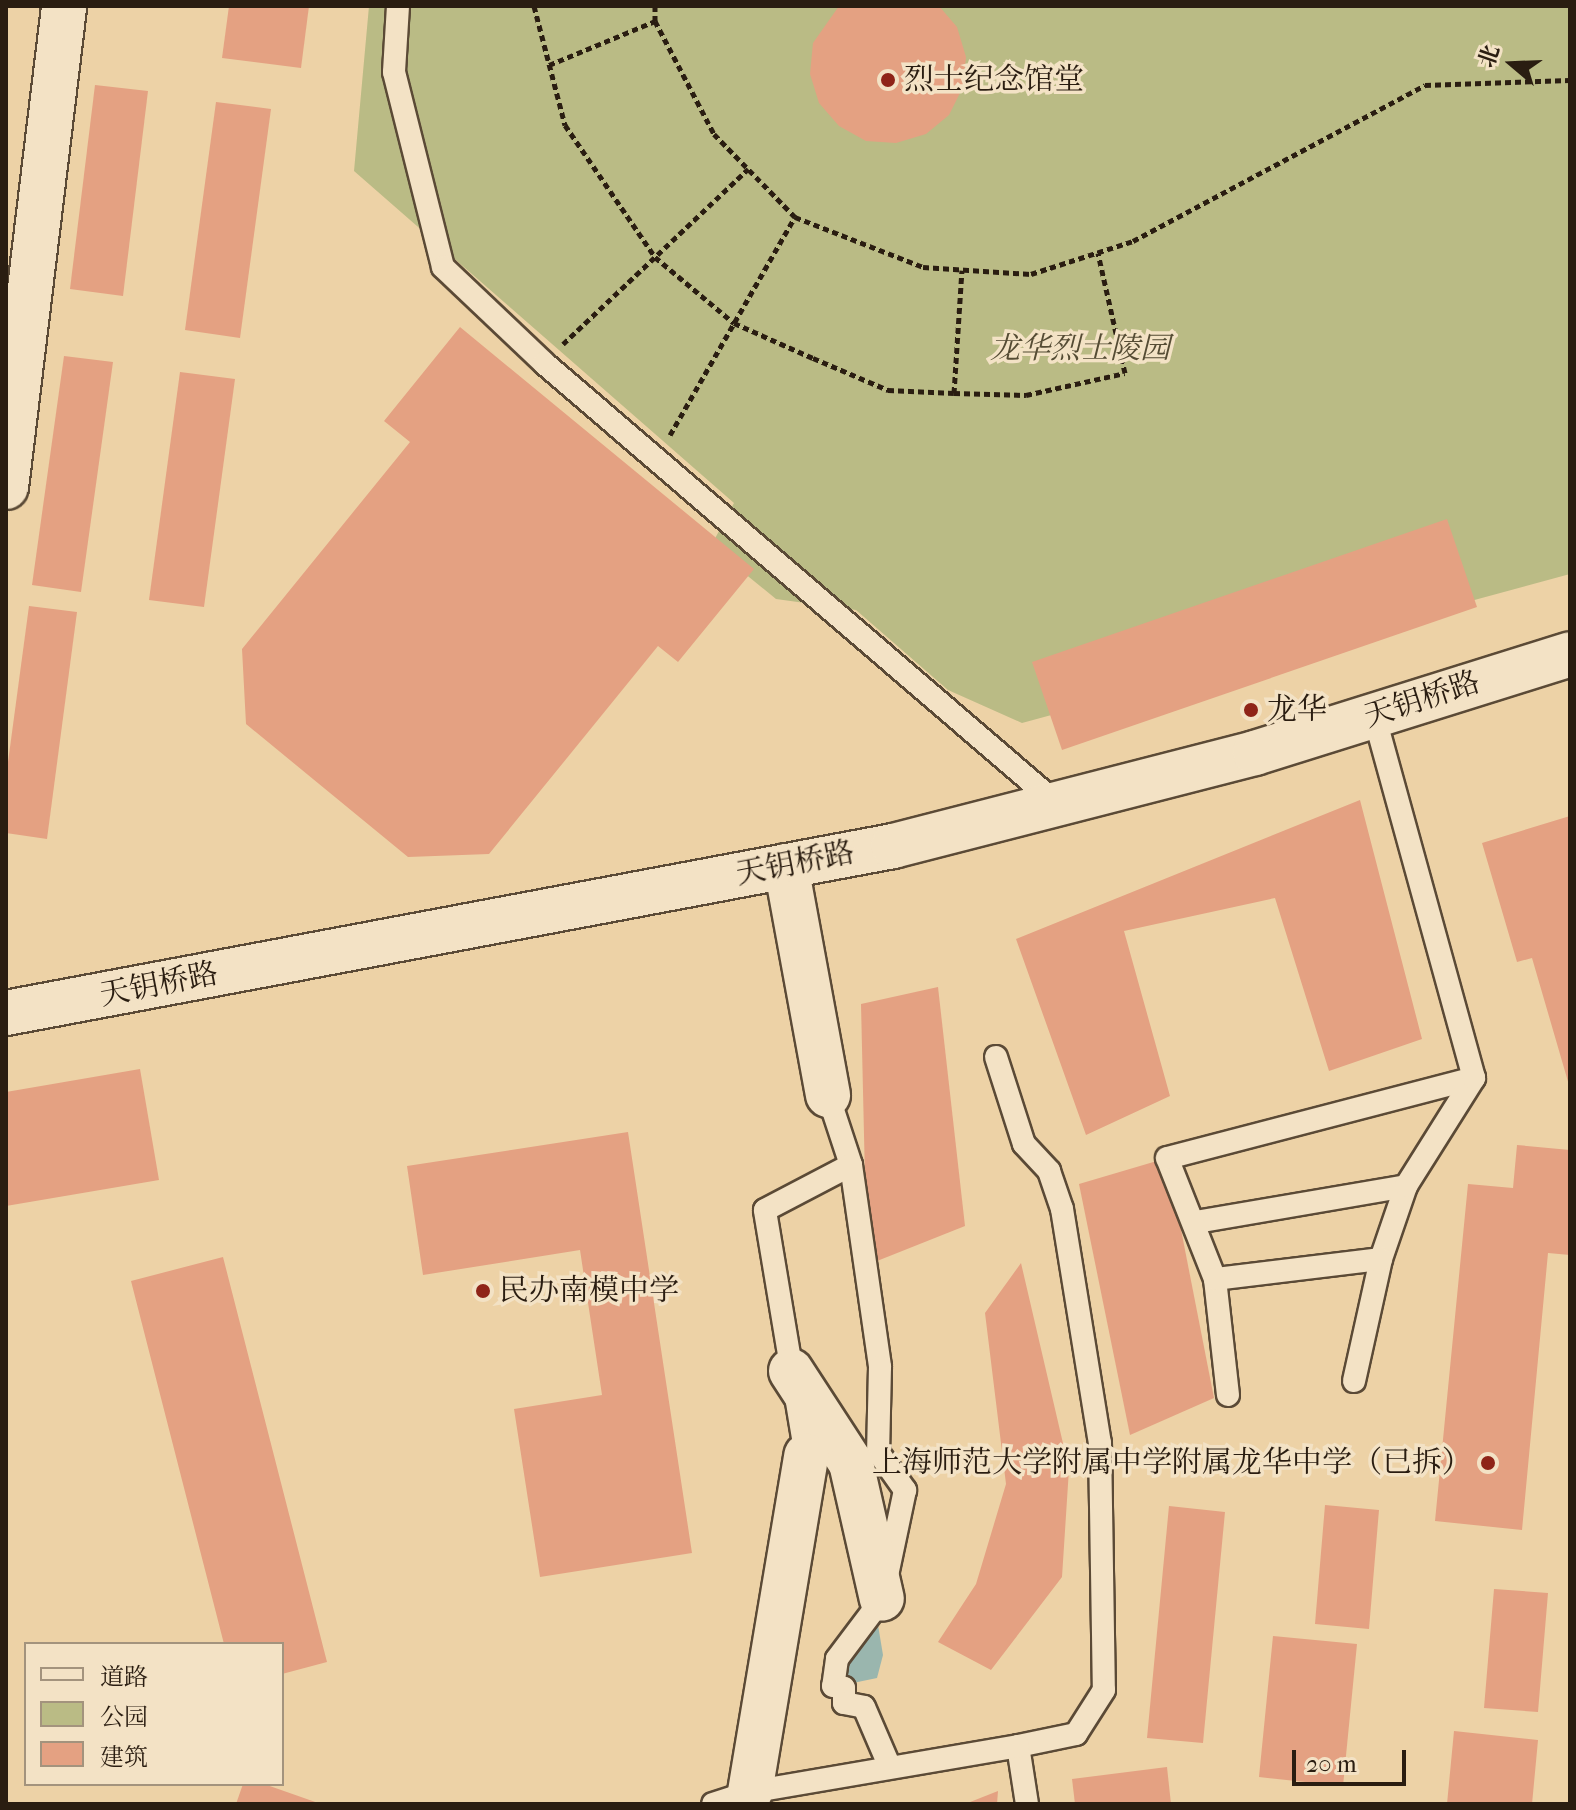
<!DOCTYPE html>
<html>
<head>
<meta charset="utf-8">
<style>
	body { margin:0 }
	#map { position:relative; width:1576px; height:1810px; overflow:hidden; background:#edd2a6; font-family:"IM FELL French Canon","Noto Serif SC",serif }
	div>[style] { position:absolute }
	.green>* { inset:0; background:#babb85 }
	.water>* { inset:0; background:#9ab6ae }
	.building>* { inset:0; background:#e4a182 }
	.path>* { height:5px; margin-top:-2.5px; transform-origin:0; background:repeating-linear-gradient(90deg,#2a1d11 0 6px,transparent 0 10px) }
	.roads { filter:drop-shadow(2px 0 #5b4a36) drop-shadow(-2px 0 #5b4a36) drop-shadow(0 2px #5b4a36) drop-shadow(0 -2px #5b4a36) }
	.lane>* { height:22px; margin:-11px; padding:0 11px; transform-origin:11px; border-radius:11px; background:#f3e2c5 }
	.street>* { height:44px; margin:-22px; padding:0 22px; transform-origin:22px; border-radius:22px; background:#f3e2c5 }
	.secondary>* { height:44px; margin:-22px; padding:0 22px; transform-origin:22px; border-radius:22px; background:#f3e2c5 }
	.dots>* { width:22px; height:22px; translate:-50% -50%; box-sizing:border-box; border:4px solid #f3e2c5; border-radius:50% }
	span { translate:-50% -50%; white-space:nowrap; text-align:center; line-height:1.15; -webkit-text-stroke:7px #f3e2c5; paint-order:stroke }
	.poi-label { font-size:30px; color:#2a1d11 }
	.left { translate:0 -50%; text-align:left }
	.right { translate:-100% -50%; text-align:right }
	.park-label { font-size:30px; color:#554c34; font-style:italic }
	.street-label { font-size:30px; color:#2a1d11 }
	.frame { position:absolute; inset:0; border:8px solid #2a1d11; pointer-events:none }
	.legend { position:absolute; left:24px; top:1642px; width:260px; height:144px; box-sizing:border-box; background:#f3e2c5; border:2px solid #a3937d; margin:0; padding:10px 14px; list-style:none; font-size:24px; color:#2a1d11 }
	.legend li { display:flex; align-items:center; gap:16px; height:40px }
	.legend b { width:40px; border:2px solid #a3937d }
	.north { position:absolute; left:1472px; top:24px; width:80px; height:80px; -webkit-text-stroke:6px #f3e2c5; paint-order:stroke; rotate:289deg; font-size:22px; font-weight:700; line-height:32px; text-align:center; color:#2a1d11 }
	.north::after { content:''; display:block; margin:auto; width:28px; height:36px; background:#2a1d11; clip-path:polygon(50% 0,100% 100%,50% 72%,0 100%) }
	.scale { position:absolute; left:1292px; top:1750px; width:114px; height:36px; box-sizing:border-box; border:4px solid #2a1d11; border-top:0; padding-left:10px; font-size:24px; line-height:28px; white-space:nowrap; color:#2a1d11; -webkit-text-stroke:6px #f3e2c5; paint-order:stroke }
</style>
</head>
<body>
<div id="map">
	<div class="green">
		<i style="clip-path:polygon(369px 6px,1570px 6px,1570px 574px,1022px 723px,948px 690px,856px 610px,776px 599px,711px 546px,734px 503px,354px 171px)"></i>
	</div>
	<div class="water">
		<i style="clip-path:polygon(878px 1625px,883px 1655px,877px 1678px,848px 1684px,844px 1657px,864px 1628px)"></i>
	</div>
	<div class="building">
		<i style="clip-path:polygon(229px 6px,309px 6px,301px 68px,222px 58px)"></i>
		<i style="clip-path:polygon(839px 6px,939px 6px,957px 27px,966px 57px,963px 87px,949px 115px,926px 134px,896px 143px,866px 141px,839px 126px,819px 103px,810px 74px,813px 43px)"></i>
		<i style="clip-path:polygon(95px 85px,148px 91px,123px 296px,70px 289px)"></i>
		<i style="clip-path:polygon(216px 102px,271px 109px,240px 338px,185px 330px)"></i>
		<i style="clip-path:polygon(460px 327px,754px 569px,678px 662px,658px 646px,489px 854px,408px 857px,246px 724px,242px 649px,410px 442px,384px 421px)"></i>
		<i style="clip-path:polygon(64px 356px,113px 362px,81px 592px,32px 585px)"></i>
		<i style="clip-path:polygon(180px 372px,235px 379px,204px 607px,149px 600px)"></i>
		<i style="clip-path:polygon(1447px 519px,1477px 607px,1062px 750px,1032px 662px)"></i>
		<i style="clip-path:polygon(29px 606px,77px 612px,47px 839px,6px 833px,6px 777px)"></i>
		<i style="clip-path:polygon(1360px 800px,1422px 1039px,1329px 1071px,1275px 898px,1124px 931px,1170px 1096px,1086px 1135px,1016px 939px)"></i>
		<i style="clip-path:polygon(1570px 816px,1570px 1085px,1569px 1085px,1532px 958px,1517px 962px,1482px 843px)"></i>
		<i style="clip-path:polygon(938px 987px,965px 1226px,867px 1265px,861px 1004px)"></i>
		<i style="clip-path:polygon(140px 1069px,159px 1180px,6px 1206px,6px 1092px)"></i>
		<i style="clip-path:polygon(628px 1132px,692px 1553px,540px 1577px,514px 1409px,602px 1395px,580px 1250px,423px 1275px,407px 1166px)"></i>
		<i style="clip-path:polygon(1517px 1145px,1570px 1150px,1570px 1255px,1548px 1253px,1522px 1530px,1435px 1521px,1468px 1184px,1513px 1188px)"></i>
		<i style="clip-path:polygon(1167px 1158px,1214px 1398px,1130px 1435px,1079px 1184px)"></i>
		<i style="clip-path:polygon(223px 1257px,327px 1662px,282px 1674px,282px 1644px,224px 1644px,131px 1281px)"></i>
		<i style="clip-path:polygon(1021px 1263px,1069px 1469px,1062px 1577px,991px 1670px,938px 1642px,976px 1584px,1006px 1484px,985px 1313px)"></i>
		<i style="clip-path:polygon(1325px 1505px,1379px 1510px,1369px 1629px,1315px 1624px)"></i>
		<i style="clip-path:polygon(1169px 1506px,1225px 1512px,1203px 1743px,1147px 1738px)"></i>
		<i style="clip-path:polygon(1494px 1589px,1548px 1593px,1538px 1712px,1484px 1708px)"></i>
		<i style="clip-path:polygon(1273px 1636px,1357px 1644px,1343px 1786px,1259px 1777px)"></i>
		<i style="clip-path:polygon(1454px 1731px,1538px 1740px,1532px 1804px,1447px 1804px)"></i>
		<i style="clip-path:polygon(1167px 1767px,1171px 1804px,1075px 1804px,1072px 1779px)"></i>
		<i style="clip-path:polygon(243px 1784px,264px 1784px,321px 1804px,236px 1804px)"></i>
		<i style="clip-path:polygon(998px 1791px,997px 1804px,965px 1804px)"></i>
	</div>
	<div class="path">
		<i style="left:534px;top:6px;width:123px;rotate:75.4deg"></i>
		<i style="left:565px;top:125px;width:160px;rotate:55.7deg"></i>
		<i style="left:655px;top:257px;width:103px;rotate:39.9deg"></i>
		<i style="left:734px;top:323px;width:86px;rotate:23.9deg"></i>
		<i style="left:813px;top:358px;width:82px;rotate:23.1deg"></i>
		<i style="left:888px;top:390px;width:66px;rotate:2.6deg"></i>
		<i style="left:954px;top:393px;width:72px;rotate:1.6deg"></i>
		<i style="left:1026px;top:395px;width:101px;rotate:-12.5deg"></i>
		<i style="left:1125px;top:373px;width:123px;rotate:-102.7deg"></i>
		<i style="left:655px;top:6px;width:15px;rotate:90deg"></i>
		<i style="left:655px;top:21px;width:127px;rotate:62.4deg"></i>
		<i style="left:714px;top:134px;width:116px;rotate:45.7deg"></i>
		<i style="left:795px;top:217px;width:137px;rotate:21.3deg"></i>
		<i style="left:923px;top:267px;width:108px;rotate:3.7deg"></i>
		<i style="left:1031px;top:274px;width:107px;rotate:-17.9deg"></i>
		<i style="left:1133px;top:241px;width:331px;rotate:-28.1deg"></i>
		<i style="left:1425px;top:85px;width:145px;rotate:-2deg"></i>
		<i style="left:549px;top:65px;width:115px;rotate:-22.5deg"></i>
		<i style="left:563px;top:344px;width:255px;rotate:-43.4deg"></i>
		<i style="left:954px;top:393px;width:123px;rotate:-86.3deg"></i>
		<i style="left:670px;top:435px;width:251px;rotate:-60.2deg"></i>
	</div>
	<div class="roads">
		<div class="lane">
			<i style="left:398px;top:6px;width:66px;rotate:93.5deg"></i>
			<i style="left:394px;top:72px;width:201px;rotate:75.9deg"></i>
			<i style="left:443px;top:267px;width:139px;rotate:43.5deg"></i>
			<i style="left:544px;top:363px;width:675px;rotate:40.67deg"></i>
			<i style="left:996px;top:1057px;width:91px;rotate:72.2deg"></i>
			<i style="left:1024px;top:1144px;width:37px;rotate:47deg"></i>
			<i style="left:1049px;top:1171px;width:40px;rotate:71.1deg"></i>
			<i style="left:1062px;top:1209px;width:237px;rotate:80.8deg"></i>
			<i style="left:1100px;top:1443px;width:247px;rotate:89.1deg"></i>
			<i style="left:1104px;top:1690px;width:52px;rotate:122.5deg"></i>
			<i style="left:1076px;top:1734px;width:59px;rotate:168.3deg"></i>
			<i style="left:1018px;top:1746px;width:59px;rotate:81.2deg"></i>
			<i style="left:828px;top:1095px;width:74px;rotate:71.8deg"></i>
			<i style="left:851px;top:1165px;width:204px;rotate:81.8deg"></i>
			<i style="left:880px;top:1367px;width:85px;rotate:91.3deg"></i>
			<i style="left:878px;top:1452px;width:47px;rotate:54.6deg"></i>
			<i style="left:905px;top:1490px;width:111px;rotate:101.9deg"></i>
			<i style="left:882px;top:1599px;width:75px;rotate:126.9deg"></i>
			<i style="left:837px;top:1659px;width:27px;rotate:98deg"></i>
			<i style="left:833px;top:1686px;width:11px;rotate:10deg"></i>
			<i style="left:844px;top:1688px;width:15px;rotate:90deg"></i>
			<i style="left:844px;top:1703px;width:20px;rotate:11deg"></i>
			<i style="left:864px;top:1707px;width:63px;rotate:66.7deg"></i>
			<i style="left:1196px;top:1222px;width:213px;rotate:-9.7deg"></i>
			<i style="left:1215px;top:1279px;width:130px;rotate:-111.6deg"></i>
			<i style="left:1167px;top:1158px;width:317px;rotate:-14.6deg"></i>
			<i style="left:1354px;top:1381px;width:125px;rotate:-77.5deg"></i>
			<i style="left:1381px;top:1259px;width:77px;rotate:-71.1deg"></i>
			<i style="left:1406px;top:1186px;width:128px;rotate:-57.8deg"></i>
			<i style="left:1474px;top:1078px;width:376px;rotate:-105.4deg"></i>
			<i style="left:1228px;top:1395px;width:117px;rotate:-96.4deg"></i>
			<i style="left:1215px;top:1279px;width:167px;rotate:-6.9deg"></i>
			<i style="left:806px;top:1456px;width:249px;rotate:-99.5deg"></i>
			<i style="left:765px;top:1210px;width:97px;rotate:-27.6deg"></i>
			<i style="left:751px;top:1799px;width:7px;rotate:-98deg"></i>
			<i style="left:750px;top:1792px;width:272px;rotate:-9.7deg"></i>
			<i style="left:713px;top:1804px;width:39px;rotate:-18deg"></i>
		</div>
		<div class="street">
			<i style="left:6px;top:487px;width:484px;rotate:-83.1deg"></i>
			<i style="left:786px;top:866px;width:233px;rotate:79.6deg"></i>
			<i style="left:791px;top:1371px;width:110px;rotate:56.9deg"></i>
			<i style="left:851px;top:1463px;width:139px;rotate:77.2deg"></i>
			<i style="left:750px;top:1792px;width:341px;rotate:-80.5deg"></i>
		</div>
		<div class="secondary">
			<i style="left:6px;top:1013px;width:903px;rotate:-10.66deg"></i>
			<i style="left:893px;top:846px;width:374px;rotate:-14.4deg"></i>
			<i style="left:1255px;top:753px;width:330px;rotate:-17.4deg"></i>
		</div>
	</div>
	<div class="dots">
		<i style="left:888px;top:80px;background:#8f2418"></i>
		<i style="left:1251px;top:710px;background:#8f2418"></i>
		<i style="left:483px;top:1291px;background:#8f2418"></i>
		<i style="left:1488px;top:1463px;background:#8f2418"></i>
	</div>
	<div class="poi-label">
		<span class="left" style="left:904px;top:80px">烈士纪念馆堂</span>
		<span class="left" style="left:1267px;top:710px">龙华</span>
		<span class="left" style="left:499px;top:1291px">民办南模中学</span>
		<span class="right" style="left:1472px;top:1463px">上海师范大学附属中学附属龙华中学（已拆）</span>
	</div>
	<div class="park-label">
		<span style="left:1080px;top:349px">龙华烈士陵园</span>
	</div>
	<div class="street-label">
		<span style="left:1422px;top:700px;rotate:-18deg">天钥桥路</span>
		<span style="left:795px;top:864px;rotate:-11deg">天钥桥路</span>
		<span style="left:159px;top:985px;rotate:-11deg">天钥桥路</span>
	</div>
	<div class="frame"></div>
	<ul class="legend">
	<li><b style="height:10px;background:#f3e2c5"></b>道路</li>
	<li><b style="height:22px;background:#babb85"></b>公园</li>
	<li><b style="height:22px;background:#e4a182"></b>建筑</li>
	</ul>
	<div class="north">北</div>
	<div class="scale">20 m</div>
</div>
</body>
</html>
